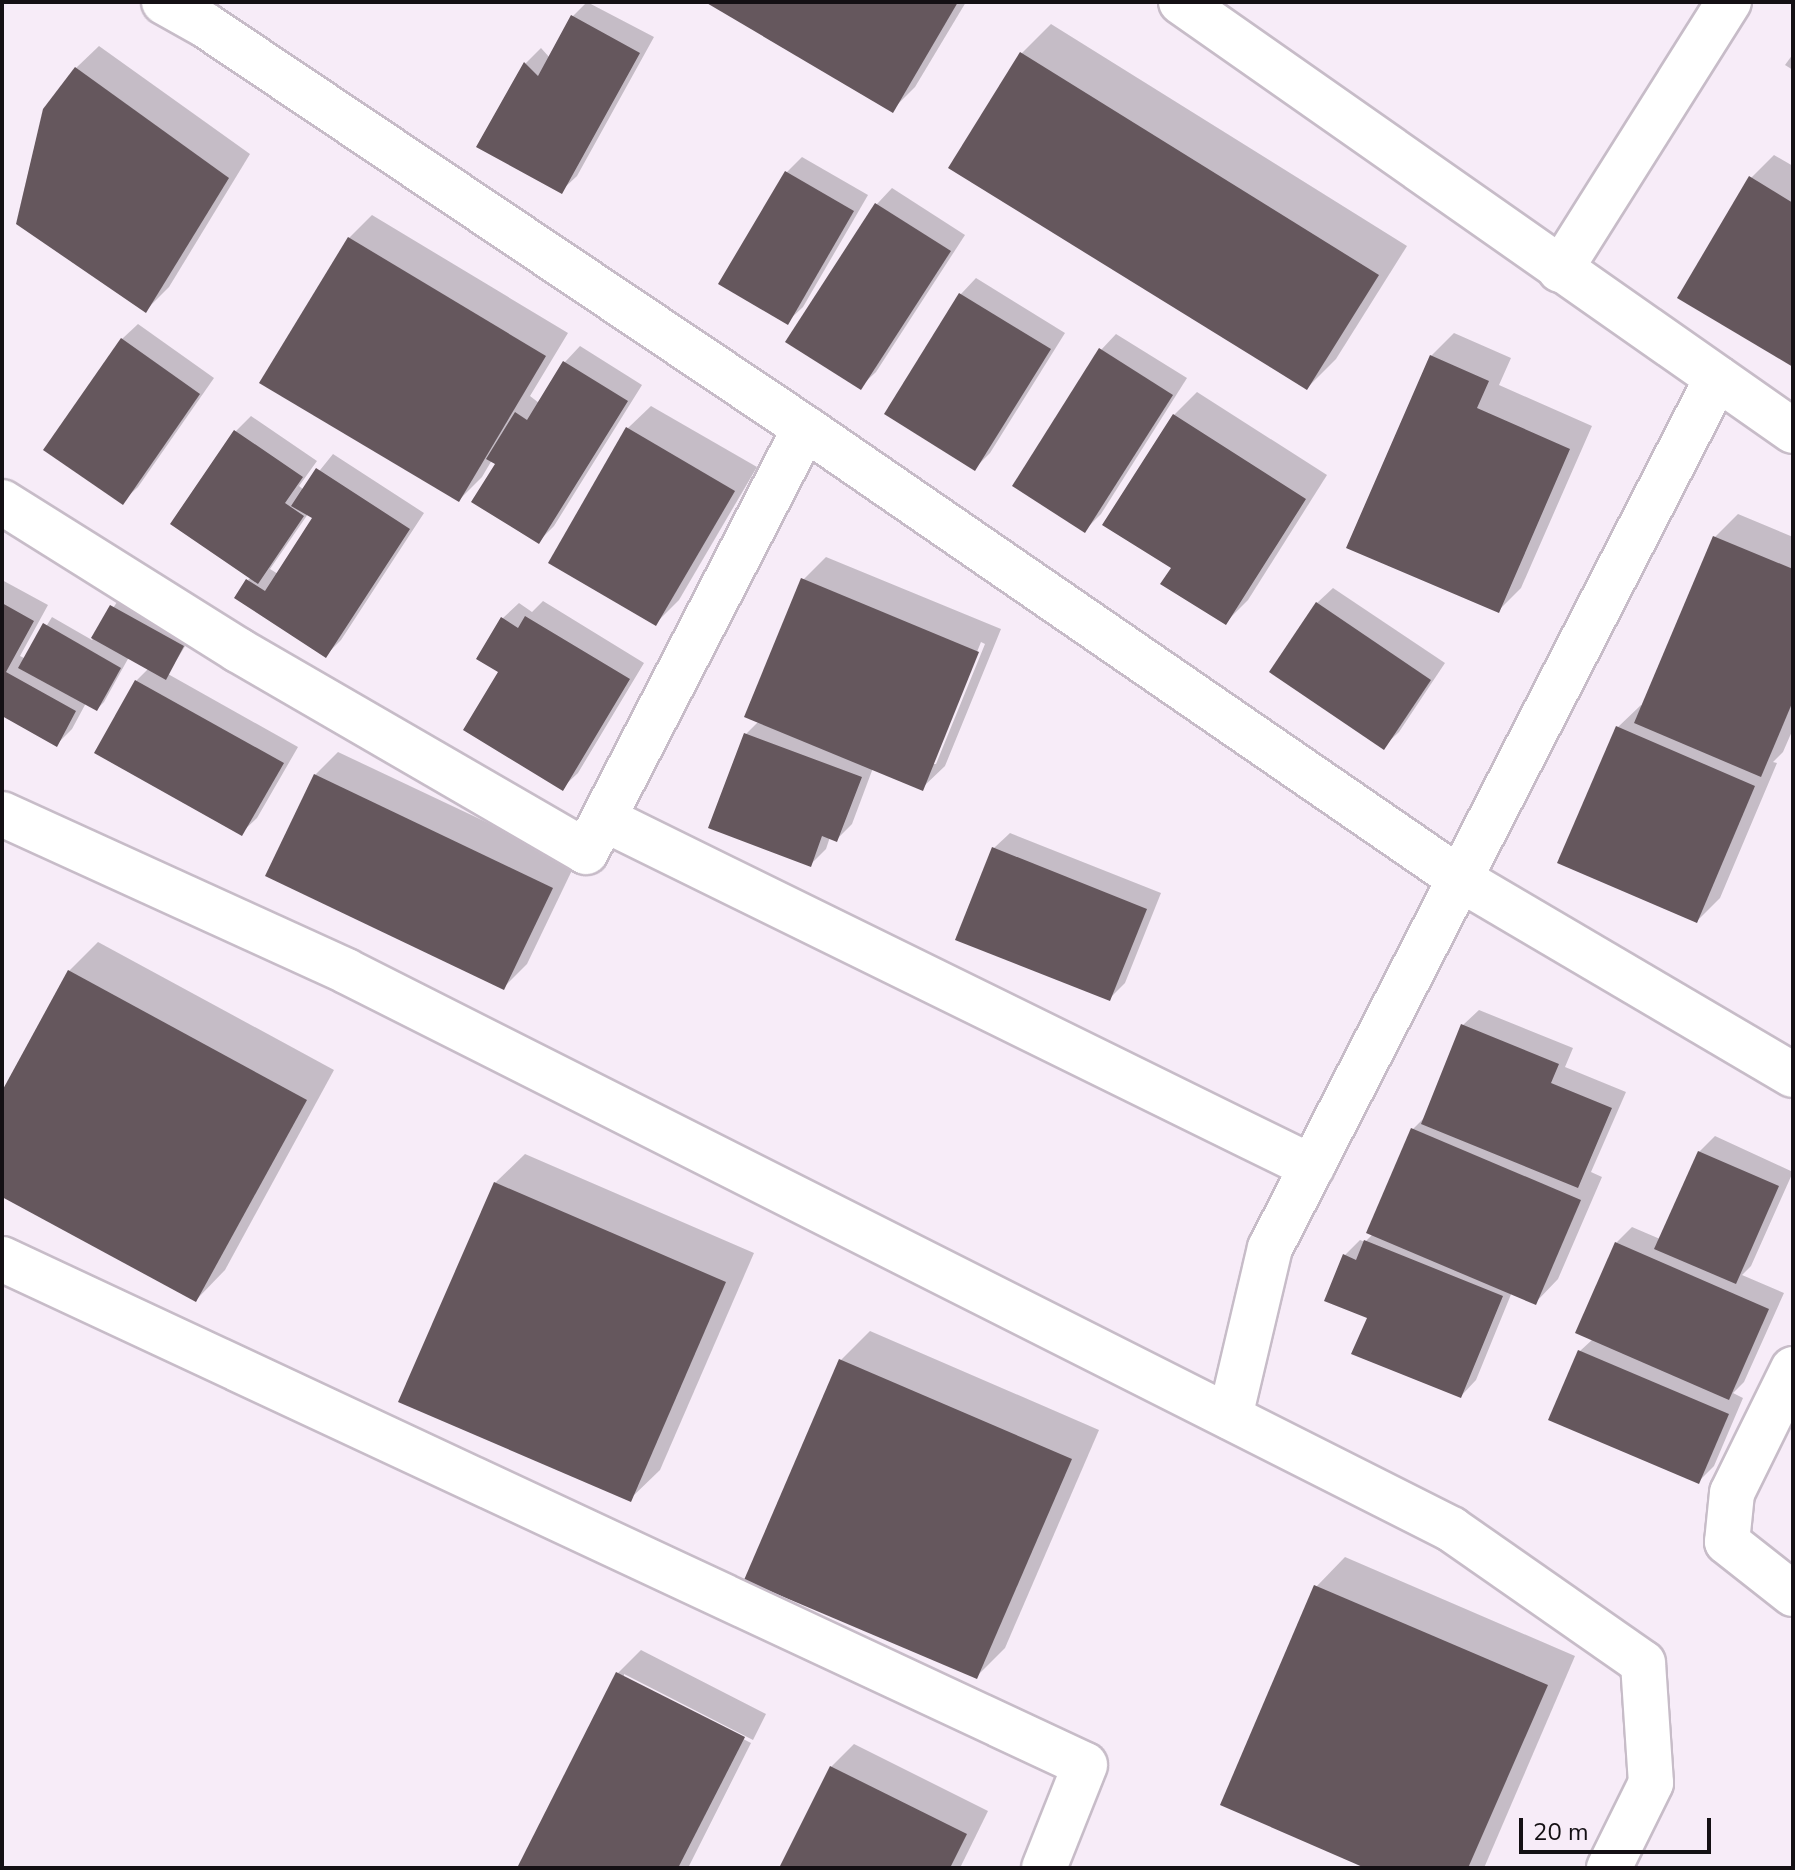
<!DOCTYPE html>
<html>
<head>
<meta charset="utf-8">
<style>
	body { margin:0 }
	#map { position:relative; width:1795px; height:1870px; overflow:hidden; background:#f7ecf8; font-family:"Nunito Sans",sans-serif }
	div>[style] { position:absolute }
	.shadow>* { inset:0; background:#0003 }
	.building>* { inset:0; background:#65575d }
	.roads { filter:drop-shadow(2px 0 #c7bcc8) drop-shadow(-2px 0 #c7bcc8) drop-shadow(0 2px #c7bcc8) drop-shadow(0 -2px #c7bcc8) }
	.street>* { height:44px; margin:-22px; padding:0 22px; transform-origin:22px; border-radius:22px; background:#fff }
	span { translate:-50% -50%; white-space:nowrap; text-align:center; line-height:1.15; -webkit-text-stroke:8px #f7ecf8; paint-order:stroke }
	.frame { position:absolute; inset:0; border:4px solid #141014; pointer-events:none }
	.scale { position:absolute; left:1519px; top:1818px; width:192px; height:36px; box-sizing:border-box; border:4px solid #141014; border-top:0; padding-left:10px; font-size:24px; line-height:28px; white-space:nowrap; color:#141014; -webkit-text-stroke:6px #f7ecf8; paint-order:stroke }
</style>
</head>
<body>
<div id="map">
	<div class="shadow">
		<i style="clip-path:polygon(587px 2px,654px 37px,577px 176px,561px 191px,525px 64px,541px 48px,550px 58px,573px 16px)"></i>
		<i style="clip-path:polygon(709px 2px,966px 2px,915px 87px,892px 110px)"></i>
		<i style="clip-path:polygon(1051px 24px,1407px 246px,1336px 359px,1307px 388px,951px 167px,1022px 53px)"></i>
		<i style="clip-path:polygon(99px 46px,250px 154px,169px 287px,146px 310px,76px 68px)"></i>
		<i style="clip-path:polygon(1793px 54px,1793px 70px,1785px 65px)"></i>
		<i style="clip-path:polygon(1774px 155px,1793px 166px,1793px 365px,1751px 178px)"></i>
		<i style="clip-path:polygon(802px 157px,868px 195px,803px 307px,787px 322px,787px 172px)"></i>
		<i style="clip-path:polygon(892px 188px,965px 235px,876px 372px,860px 387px,788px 341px,877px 204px)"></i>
		<i style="clip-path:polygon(372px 215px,568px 333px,530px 396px,539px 403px,565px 362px,580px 346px,642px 385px,554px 526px,539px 541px,498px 464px,492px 460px,482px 477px,459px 500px,349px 238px)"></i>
		<i style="clip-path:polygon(976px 278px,1065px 333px,990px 453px,975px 468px,886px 414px,961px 294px)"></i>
		<i style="clip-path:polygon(138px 324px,214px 378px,138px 487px,122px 502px,122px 339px)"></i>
		<i style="clip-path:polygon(1454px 333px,1511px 358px,1499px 385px,1592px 426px,1521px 588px,1498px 611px,1431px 356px)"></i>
		<i style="clip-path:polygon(1116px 334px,1187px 378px,1101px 514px,1085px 530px,1101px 350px)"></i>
		<i style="clip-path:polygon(1197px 392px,1327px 475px,1248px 600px,1225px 623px,1174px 568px,1174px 415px)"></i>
		<i style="clip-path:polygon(651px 406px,757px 467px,679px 600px,656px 623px,628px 428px)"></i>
		<i style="clip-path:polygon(evenodd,251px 416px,317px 461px,299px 486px,304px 490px,333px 454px,424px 513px,341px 640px,326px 655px,248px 580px,251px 577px,236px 431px,251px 416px,308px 514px,315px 518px,278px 574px,270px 569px,308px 514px)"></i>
		<i style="clip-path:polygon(1738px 514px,1793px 537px,1793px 729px,1783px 752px,1773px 762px,1777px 763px,1720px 898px,1697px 921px,1618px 727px,1641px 705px,1644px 706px,1715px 537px)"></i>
		<i style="clip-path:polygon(evenodd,826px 557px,1001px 629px,945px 766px,922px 788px,873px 768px,852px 824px,837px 839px,830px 837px,826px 849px,810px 865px,746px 734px,759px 721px,803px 580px,826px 557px,981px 642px,985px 644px,936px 764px,932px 764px,981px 642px)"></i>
		<i style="clip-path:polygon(2px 580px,48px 605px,20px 656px,26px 659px,52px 617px,92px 640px,119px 599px,190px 638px,168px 674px,298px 747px,257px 818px,241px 833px,136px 681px,149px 668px,129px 657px,104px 702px,97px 709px,86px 703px,72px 729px,57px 744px,2px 714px)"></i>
		<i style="clip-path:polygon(1333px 588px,1445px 663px,1399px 732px,1383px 747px,1317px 603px)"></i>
		<i style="clip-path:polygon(543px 601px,644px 663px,578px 773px,562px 788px,501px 671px,479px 658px,503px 618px,519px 603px,532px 612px)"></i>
		<i style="clip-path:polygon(338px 752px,575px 864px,527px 964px,504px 987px,315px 775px)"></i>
		<i style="clip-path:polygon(1010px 833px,1161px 893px,1125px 983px,1109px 999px,994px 848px)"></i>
		<i style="clip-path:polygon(98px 942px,334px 1070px,225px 1270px,196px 1300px,2px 1195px,2px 1095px,69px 971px)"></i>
		<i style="clip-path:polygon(1479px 1010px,1573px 1048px,1565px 1067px,1626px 1092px,1591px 1172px,1602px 1177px,1558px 1279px,1536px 1302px,1512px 1292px,1476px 1380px,1461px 1396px,1369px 1317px,1345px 1255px,1360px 1240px,1365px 1242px,1373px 1234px,1413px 1129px,1426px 1116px,1463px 1025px)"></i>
		<i style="clip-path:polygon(1715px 1136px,1793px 1172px,1751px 1266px,1742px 1275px,1784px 1293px,1744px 1382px,1733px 1393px,1743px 1398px,1714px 1466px,1699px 1481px,1580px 1351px,1593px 1339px,1616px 1243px,1632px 1227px,1660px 1239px,1699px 1152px)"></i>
		<i style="clip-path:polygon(525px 1154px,754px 1253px,660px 1470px,630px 1499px,495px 1183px)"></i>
		<i style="clip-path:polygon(870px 1331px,1099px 1430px,1005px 1648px,976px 1677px,841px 1360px)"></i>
		<i style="clip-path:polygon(1345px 1557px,1575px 1656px,1484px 1868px,1370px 1868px,1316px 1587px)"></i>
		<i style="clip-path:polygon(641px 1650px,766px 1714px,753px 1740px,624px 1674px,624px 1678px,751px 1743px,688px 1868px,519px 1868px,618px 1673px)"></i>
		<i style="clip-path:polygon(854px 1744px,988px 1811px,960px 1868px,781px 1868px,831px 1767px)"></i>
	</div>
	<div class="building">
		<i style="clip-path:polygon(705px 2px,958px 2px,893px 113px)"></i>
		<i style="clip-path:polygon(571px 15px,640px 53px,562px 194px,476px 147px,524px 62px,538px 76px)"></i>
		<i style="clip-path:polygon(1020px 52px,1379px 275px,1307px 390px,948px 168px)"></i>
		<i style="clip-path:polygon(75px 67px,229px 178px,146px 313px,16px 224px,43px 109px)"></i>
		<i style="clip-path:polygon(785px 171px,854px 211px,788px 325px,718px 284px)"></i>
		<i style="clip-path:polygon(1749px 176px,1793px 203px,1793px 367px,1677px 298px)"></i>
		<i style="clip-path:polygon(875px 203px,951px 251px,861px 390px,785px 342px)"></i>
		<i style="clip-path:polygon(348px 237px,546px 356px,459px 502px,259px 383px)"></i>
		<i style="clip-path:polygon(959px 293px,1051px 349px,975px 471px,884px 414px)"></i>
		<i style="clip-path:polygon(121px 338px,200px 394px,123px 505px,43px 450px)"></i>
		<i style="clip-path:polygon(1099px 348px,1173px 395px,1085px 533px,1012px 486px)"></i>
		<i style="clip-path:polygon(1430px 355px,1489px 381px,1477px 408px,1570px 449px,1499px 613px,1346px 548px)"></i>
		<i style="clip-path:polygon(563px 361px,628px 401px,539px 544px,471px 502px,495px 464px,486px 459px,515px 412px,527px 420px)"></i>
		<i style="clip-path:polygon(1173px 414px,1306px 499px,1226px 625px,1160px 584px,1171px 568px,1102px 525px)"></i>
		<i style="clip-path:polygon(626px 427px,735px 491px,656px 626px,548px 563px)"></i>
		<i style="clip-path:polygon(234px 430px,303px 477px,285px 503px,304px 516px,258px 584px,170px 524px)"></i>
		<i style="clip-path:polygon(316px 468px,410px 529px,326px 658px,234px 598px,246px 579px,265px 591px,312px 518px,291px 506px)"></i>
		<i style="clip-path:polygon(1713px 536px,1793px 569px,1793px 701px,1761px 777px,1634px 723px)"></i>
		<i style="clip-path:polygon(801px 578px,979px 652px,923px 791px,744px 717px)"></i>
		<i style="clip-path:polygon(1316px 602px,1431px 680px,1384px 750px,1269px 672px)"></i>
		<i style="clip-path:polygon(2px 603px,34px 621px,6px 672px,76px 711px,57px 747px,2px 716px)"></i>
		<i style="clip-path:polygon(110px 605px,184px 646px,166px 680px,91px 638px)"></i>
		<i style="clip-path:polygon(525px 616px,630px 679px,563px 791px,463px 730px,498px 672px,476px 659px,501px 617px,518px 628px)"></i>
		<i style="clip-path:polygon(43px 623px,121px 668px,97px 711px,18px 668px)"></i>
		<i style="clip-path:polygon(135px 680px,284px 763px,242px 836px,94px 753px)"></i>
		<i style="clip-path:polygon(1616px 726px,1755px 786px,1697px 923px,1557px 863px)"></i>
		<i style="clip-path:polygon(744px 733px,862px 777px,837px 842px,822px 836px,811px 867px,708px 828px)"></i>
		<i style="clip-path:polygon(314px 774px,553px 888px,504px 990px,265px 876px)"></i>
		<i style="clip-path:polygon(992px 847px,1147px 909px,1110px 1001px,955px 940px)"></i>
		<i style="clip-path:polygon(68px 970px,307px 1100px,196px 1302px,2px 1197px,2px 1091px)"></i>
		<i style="clip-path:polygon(1461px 1024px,1559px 1064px,1551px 1083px,1612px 1108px,1578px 1188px,1421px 1124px)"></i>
		<i style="clip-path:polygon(1411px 1128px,1581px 1200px,1536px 1305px,1366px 1233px)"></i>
		<i style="clip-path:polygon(1698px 1151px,1779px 1186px,1736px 1284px,1654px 1249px)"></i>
		<i style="clip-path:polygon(494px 1182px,726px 1282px,631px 1502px,398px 1402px)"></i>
		<i style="clip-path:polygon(1364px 1240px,1503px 1296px,1461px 1398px,1351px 1354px,1367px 1318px,1324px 1301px,1343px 1254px,1356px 1260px)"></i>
		<i style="clip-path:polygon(1615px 1242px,1769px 1309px,1729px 1400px,1575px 1333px)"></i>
		<i style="clip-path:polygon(1578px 1350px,1729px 1414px,1699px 1484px,1548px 1420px)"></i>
		<i style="clip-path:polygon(839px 1359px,1072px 1459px,977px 1679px,744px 1580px)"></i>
		<i style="clip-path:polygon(1314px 1585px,1548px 1685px,1468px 1868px,1365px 1868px,1220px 1805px)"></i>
		<i style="clip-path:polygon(616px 1672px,745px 1737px,678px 1868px,517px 1868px)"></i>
		<i style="clip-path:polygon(830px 1766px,967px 1834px,950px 1868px,779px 1868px)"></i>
	</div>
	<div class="roads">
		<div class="street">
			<i style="left:164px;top:2px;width:47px;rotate:29.3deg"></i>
			<i style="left:205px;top:25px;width:723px;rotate:33.89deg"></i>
			<i style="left:805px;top:428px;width:795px;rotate:34.55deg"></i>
			<i style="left:1460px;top:879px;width:386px;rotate:30.5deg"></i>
			<i style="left:1181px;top:2px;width:747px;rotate:35.03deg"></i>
			<i style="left:1560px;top:270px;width:317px;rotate:-57.8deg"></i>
			<i style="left:2px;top:502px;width:279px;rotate:32.1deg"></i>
			<i style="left:238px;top:650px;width:402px;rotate:30.1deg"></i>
			<i style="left:586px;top:852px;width:477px;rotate:-62.7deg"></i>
			<i style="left:2px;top:814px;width:378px;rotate:24.5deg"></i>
			<i style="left:346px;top:971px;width:1238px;rotate:26.79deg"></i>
			<i style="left:1451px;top:1529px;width:234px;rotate:34.9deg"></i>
			<i style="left:1643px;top:1663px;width:120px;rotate:86.2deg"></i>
			<i style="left:1651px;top:1783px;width:95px;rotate:116.3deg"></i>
			<i style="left:604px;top:819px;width:789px;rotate:26.18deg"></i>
			<i style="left:2px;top:1259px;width:1195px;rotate:25.04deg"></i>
			<i style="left:1085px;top:1765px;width:111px;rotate:111.7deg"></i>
			<i style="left:1793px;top:1369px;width:138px;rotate:116.2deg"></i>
			<i style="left:1732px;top:1493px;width:49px;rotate:95.8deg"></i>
			<i style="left:1727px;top:1542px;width:84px;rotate:38.2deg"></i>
			<i style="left:1230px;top:1417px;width:174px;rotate:-76.7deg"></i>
			<i style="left:1270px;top:1248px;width:978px;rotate:-62.81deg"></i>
		</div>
	</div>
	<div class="frame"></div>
	<div class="scale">20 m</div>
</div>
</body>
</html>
